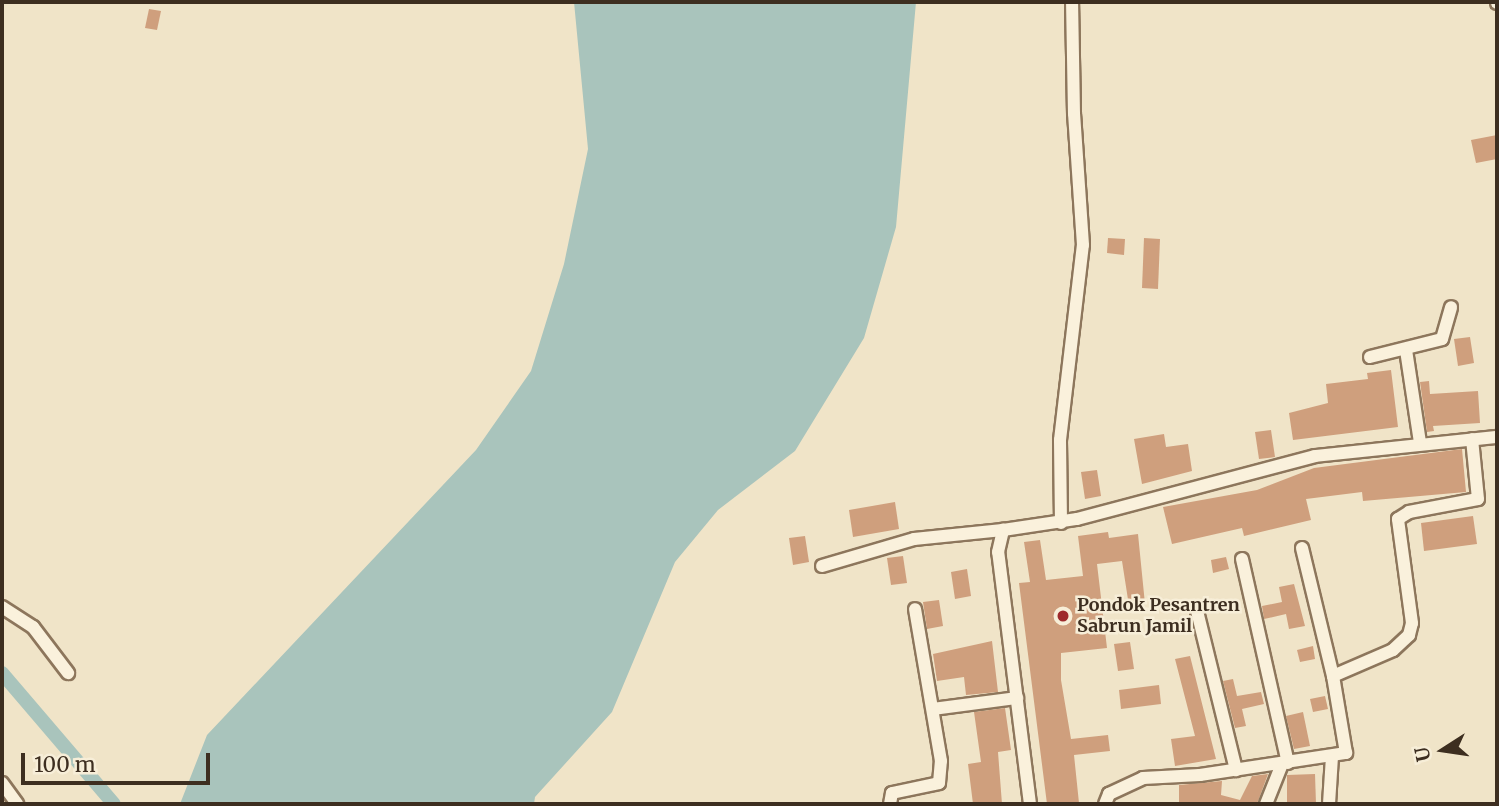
<!DOCTYPE html>
<html>
<head>
<meta charset="utf-8">
<style>
	body { margin:0 }
	#map { position:relative; width:1499px; height:806px; overflow:hidden; background:#f0e4c8; font-family:Merriweather,serif }
	div>[style] { position:absolute }
	.water>* { inset:0; background:#a9c4bc }
	.canal>* { height:14px; margin:-7px; padding:0 7px; transform-origin:7px; border-radius:7px; background:#a9c4bc }
	.building>* { inset:0; background:#cf9f7d }
	.roads { filter:drop-shadow(2px 0 #8d765c) drop-shadow(-2px 0 #8d765c) drop-shadow(0 2px #8d765c) drop-shadow(0 -2px #8d765c) }
	.street>* { height:12px; margin:-6px; padding:0 6px; transform-origin:6px; border-radius:6px; background:#faf1dc }
	.dots>* { width:19px; height:19px; translate:-50% -50%; box-sizing:border-box; border:4px solid #f7eed8; border-radius:50% }
	span { translate:-50% -50%; white-space:nowrap; text-align:center; line-height:1.15; -webkit-text-stroke:5px #f7eed8; paint-order:stroke }
	.poi-label { font-size:18px; color:#3d2e20; font-weight:700 }
	.left { translate:0 -50%; text-align:left }
	.frame { position:absolute; inset:0; border:4px solid #3d2e20; pointer-events:none }
	.north { position:absolute; left:1408px; top:715px; width:70px; height:70px; -webkit-text-stroke:5px #f7eed8; paint-order:stroke; rotate:258deg; font-size:19px; font-weight:700; line-height:28px; text-align:center; color:#3d2e20 }
	.north::after { content:''; display:block; margin:auto; width:24px; height:32px; background:#3d2e20; clip-path:polygon(50% 0,100% 100%,50% 72%,0 100%) }
	.scale { position:absolute; left:21px; top:753px; width:189px; height:32px; box-sizing:border-box; border:4px solid #3d2e20; border-top:0; padding-left:9px; font-size:21px; line-height:24px; white-space:nowrap; color:#3d2e20; -webkit-text-stroke:5px #f7eed8; paint-order:stroke }
</style>
</head>
<body>
<div id="map">
	<div class="water">
		<i style="clip-path:polygon(574px 2px,916px 2px,896px 227px,864px 338px,795px 451px,718px 510px,675px 562px,612px 712px,535px 797px,534px 804px,180px 804px,207px 735px,476px 450px,531px 371px,564px 264px,588px 149px)"></i>
	</div>
	<div class="canal">
		<i style="left:2px;top:673px;width:172px;rotate:49.5deg"></i>
	</div>
	<div class="building">
		<i style="clip-path:polygon(149px 9px,161px 11px,157px 30px,145px 28px)"></i>
		<i style="clip-path:polygon(1497px 135px,1497px 159px,1476px 163px,1471px 140px)"></i>
		<i style="clip-path:polygon(1108px 238px,1125px 239px,1124px 255px,1107px 253px)"></i>
		<i style="clip-path:polygon(1144px 238px,1160px 239px,1158px 289px,1142px 288px)"></i>
		<i style="clip-path:polygon(1470px 337px,1474px 363px,1458px 366px,1454px 339px)"></i>
		<i style="clip-path:polygon(1391px 370px,1398px 427px,1293px 440px,1289px 413px,1328px 403px,1326px 384px,1368px 379px,1367px 373px)"></i>
		<i style="clip-path:polygon(1429px 381px,1430px 394px,1478px 391px,1480px 423px,1433px 426px,1434px 431px,1427px 432px,1420px 382px)"></i>
		<i style="clip-path:polygon(1271px 430px,1275px 457px,1259px 459px,1255px 432px)"></i>
		<i style="clip-path:polygon(1164px 434px,1166px 447px,1188px 444px,1192px 471px,1142px 484px,1134px 439px)"></i>
		<i style="clip-path:polygon(1462px 449px,1466px 492px,1363px 501px,1362px 492px,1306px 499px,1311px 520px,1244px 536px,1242px 528px,1172px 544px,1163px 507px,1257px 490px,1314px 468px)"></i>
		<i style="clip-path:polygon(1097px 470px,1101px 496px,1085px 499px,1081px 472px)"></i>
		<i style="clip-path:polygon(895px 502px,899px 529px,853px 537px,849px 510px)"></i>
		<i style="clip-path:polygon(1473px 516px,1477px 544px,1424px 551px,1421px 523px)"></i>
		<i style="clip-path:polygon(1108px 532px,1109px 538px,1138px 534px,1145px 604px,1129px 606px,1122px 561px,1097px 564px,1107px 648px,1061px 653px,1061px 680px,1071px 739px,1108px 735px,1110px 751px,1074px 755px,1079px 803px,1047px 804px,1019px 583px,1030px 582px,1024px 542px,1040px 540px,1046px 580px,1083px 576px,1078px 536px)"></i>
		<i style="clip-path:polygon(805px 536px,809px 562px,793px 565px,789px 538px)"></i>
		<i style="clip-path:polygon(903px 556px,907px 583px,891px 585px,887px 558px)"></i>
		<i style="clip-path:polygon(1226px 557px,1229px 569px,1213px 573px,1211px 560px)"></i>
		<i style="clip-path:polygon(967px 569px,971px 596px,955px 599px,951px 572px)"></i>
		<i style="clip-path:polygon(1294px 584px,1305px 626px,1289px 629px,1286px 614px,1264px 619px,1262px 606px,1282px 602px,1279px 587px)"></i>
		<i style="clip-path:polygon(939px 600px,943px 626px,927px 629px,923px 602px)"></i>
		<i style="clip-path:polygon(992px 641px,998px 692px,966px 695px,964px 677px,937px 681px,933px 654px)"></i>
		<i style="clip-path:polygon(1130px 642px,1134px 669px,1118px 671px,1114px 644px)"></i>
		<i style="clip-path:polygon(1313px 646px,1315px 659px,1300px 662px,1297px 650px)"></i>
		<i style="clip-path:polygon(1190px 656px,1216px 759px,1175px 766px,1171px 739px,1195px 736px,1175px 659px)"></i>
		<i style="clip-path:polygon(1233px 679px,1237px 696px,1261px 692px,1264px 704px,1242px 709px,1246px 726px,1235px 728px,1223px 681px)"></i>
		<i style="clip-path:polygon(1159px 685px,1161px 704px,1121px 709px,1119px 690px)"></i>
		<i style="clip-path:polygon(1325px 696px,1328px 709px,1313px 712px,1310px 699px)"></i>
		<i style="clip-path:polygon(1005px 708px,1011px 750px,998px 752px,1002px 804px,973px 804px,968px 764px,981px 762px,974px 712px)"></i>
		<i style="clip-path:polygon(1303px 712px,1310px 746px,1294px 749px,1286px 716px)"></i>
		<i style="clip-path:polygon(1268px 774px,1257px 804px,1179px 804px,1179px 785px,1222px 781px,1221px 795px,1240px 800px,1252px 776px)"></i>
		<i style="clip-path:polygon(1315px 774px,1316px 804px,1287px 804px,1287px 775px)"></i>
	</div>
	<div class="roads">
		<div class="street">
			<i style="left:1497px;top:2px;width:1px;rotate:90deg"></i>
			<i style="left:1406px;top:350px;width:94px;rotate:81.4deg"></i>
			<i style="left:1370px;top:357px;width:74px;rotate:-14deg"></i>
			<i style="left:1442px;top:339px;width:33px;rotate:-74deg"></i>
			<i style="left:1061px;top:523px;width:83px;rotate:-90.7deg"></i>
			<i style="left:1060px;top:440px;width:196px;rotate:-83.3deg"></i>
			<i style="left:1083px;top:245px;width:131px;rotate:-93.9deg"></i>
			<i style="left:1074px;top:114px;width:112px;rotate:-91deg"></i>
			<i style="left:1302px;top:548px;width:132px;rotate:76.4deg"></i>
			<i style="left:1242px;top:559px;width:209px;rotate:77.3deg"></i>
			<i style="left:822px;top:566px;width:96px;rotate:-16.4deg"></i>
			<i style="left:914px;top:539px;width:89px;rotate:-5.8deg"></i>
			<i style="left:2px;top:607px;width:37px;rotate:33deg"></i>
			<i style="left:33px;top:627px;width:58px;rotate:52.7deg"></i>
			<i style="left:1197px;top:611px;width:164px;rotate:76.2deg"></i>
			<i style="left:933px;top:709px;width:85px;rotate:-7.5deg"></i>
			<i style="left:2px;top:783px;width:26px;rotate:54deg"></i>
			<i style="left:890px;top:804px;width:11px;rotate:-80deg"></i>
			<i style="left:892px;top:793px;width:48px;rotate:-12deg"></i>
			<i style="left:939px;top:783px;width:22px;rotate:-85deg"></i>
			<i style="left:941px;top:761px;width:154px;rotate:-99.7deg"></i>
			<i style="left:1030px;top:804px;width:254px;rotate:-97.2deg"></i>
			<i style="left:998px;top:552px;width:23px;rotate:-77deg"></i>
			<i style="left:1003px;top:530px;width:75px;rotate:-8.5deg"></i>
			<i style="left:1077px;top:519px;width:246px;rotate:-14.8deg"></i>
			<i style="left:1315px;top:456px;width:183px;rotate:-6deg"></i>
			<i style="left:1105px;top:804px;width:11px;rotate:-68deg"></i>
			<i style="left:1109px;top:794px;width:38px;rotate:-25deg"></i>
			<i style="left:1143px;top:778px;width:57px;rotate:-3deg"></i>
			<i style="left:1200px;top:775px;width:148px;rotate:-8.6deg"></i>
			<i style="left:1346px;top:753px;width:78px;rotate:-99.6deg"></i>
			<i style="left:1333px;top:676px;width:65px;rotate:-23.4deg"></i>
			<i style="left:1393px;top:650px;width:22px;rotate:-43deg"></i>
			<i style="left:1409px;top:635px;width:12px;rotate:-76deg"></i>
			<i style="left:1412px;top:623px;width:105px;rotate:-97.7deg"></i>
			<i style="left:1398px;top:519px;width:13px;rotate:-32deg"></i>
			<i style="left:1409px;top:512px;width:70px;rotate:-10.7deg"></i>
			<i style="left:1478px;top:499px;width:60px;rotate:-95.7deg"></i>
			<i style="left:1266px;top:804px;width:43px;rotate:-68.2deg"></i>
			<i style="left:1329px;top:804px;width:48px;rotate:-86.4deg"></i>
		</div>
	</div>
	<div class="dots">
		<i style="left:1063px;top:616px;background:#9e2a2b"></i>
	</div>
	<div class="poi-label">
		<span class="left" style="left:1077px;top:616px">Pondok Pesantren<br>Sabrun Jamil</span>
	</div>
	<div class="frame"></div>
	<div class="north">U</div>
	<div class="scale">100 m</div>
</div>
</body>
</html>
